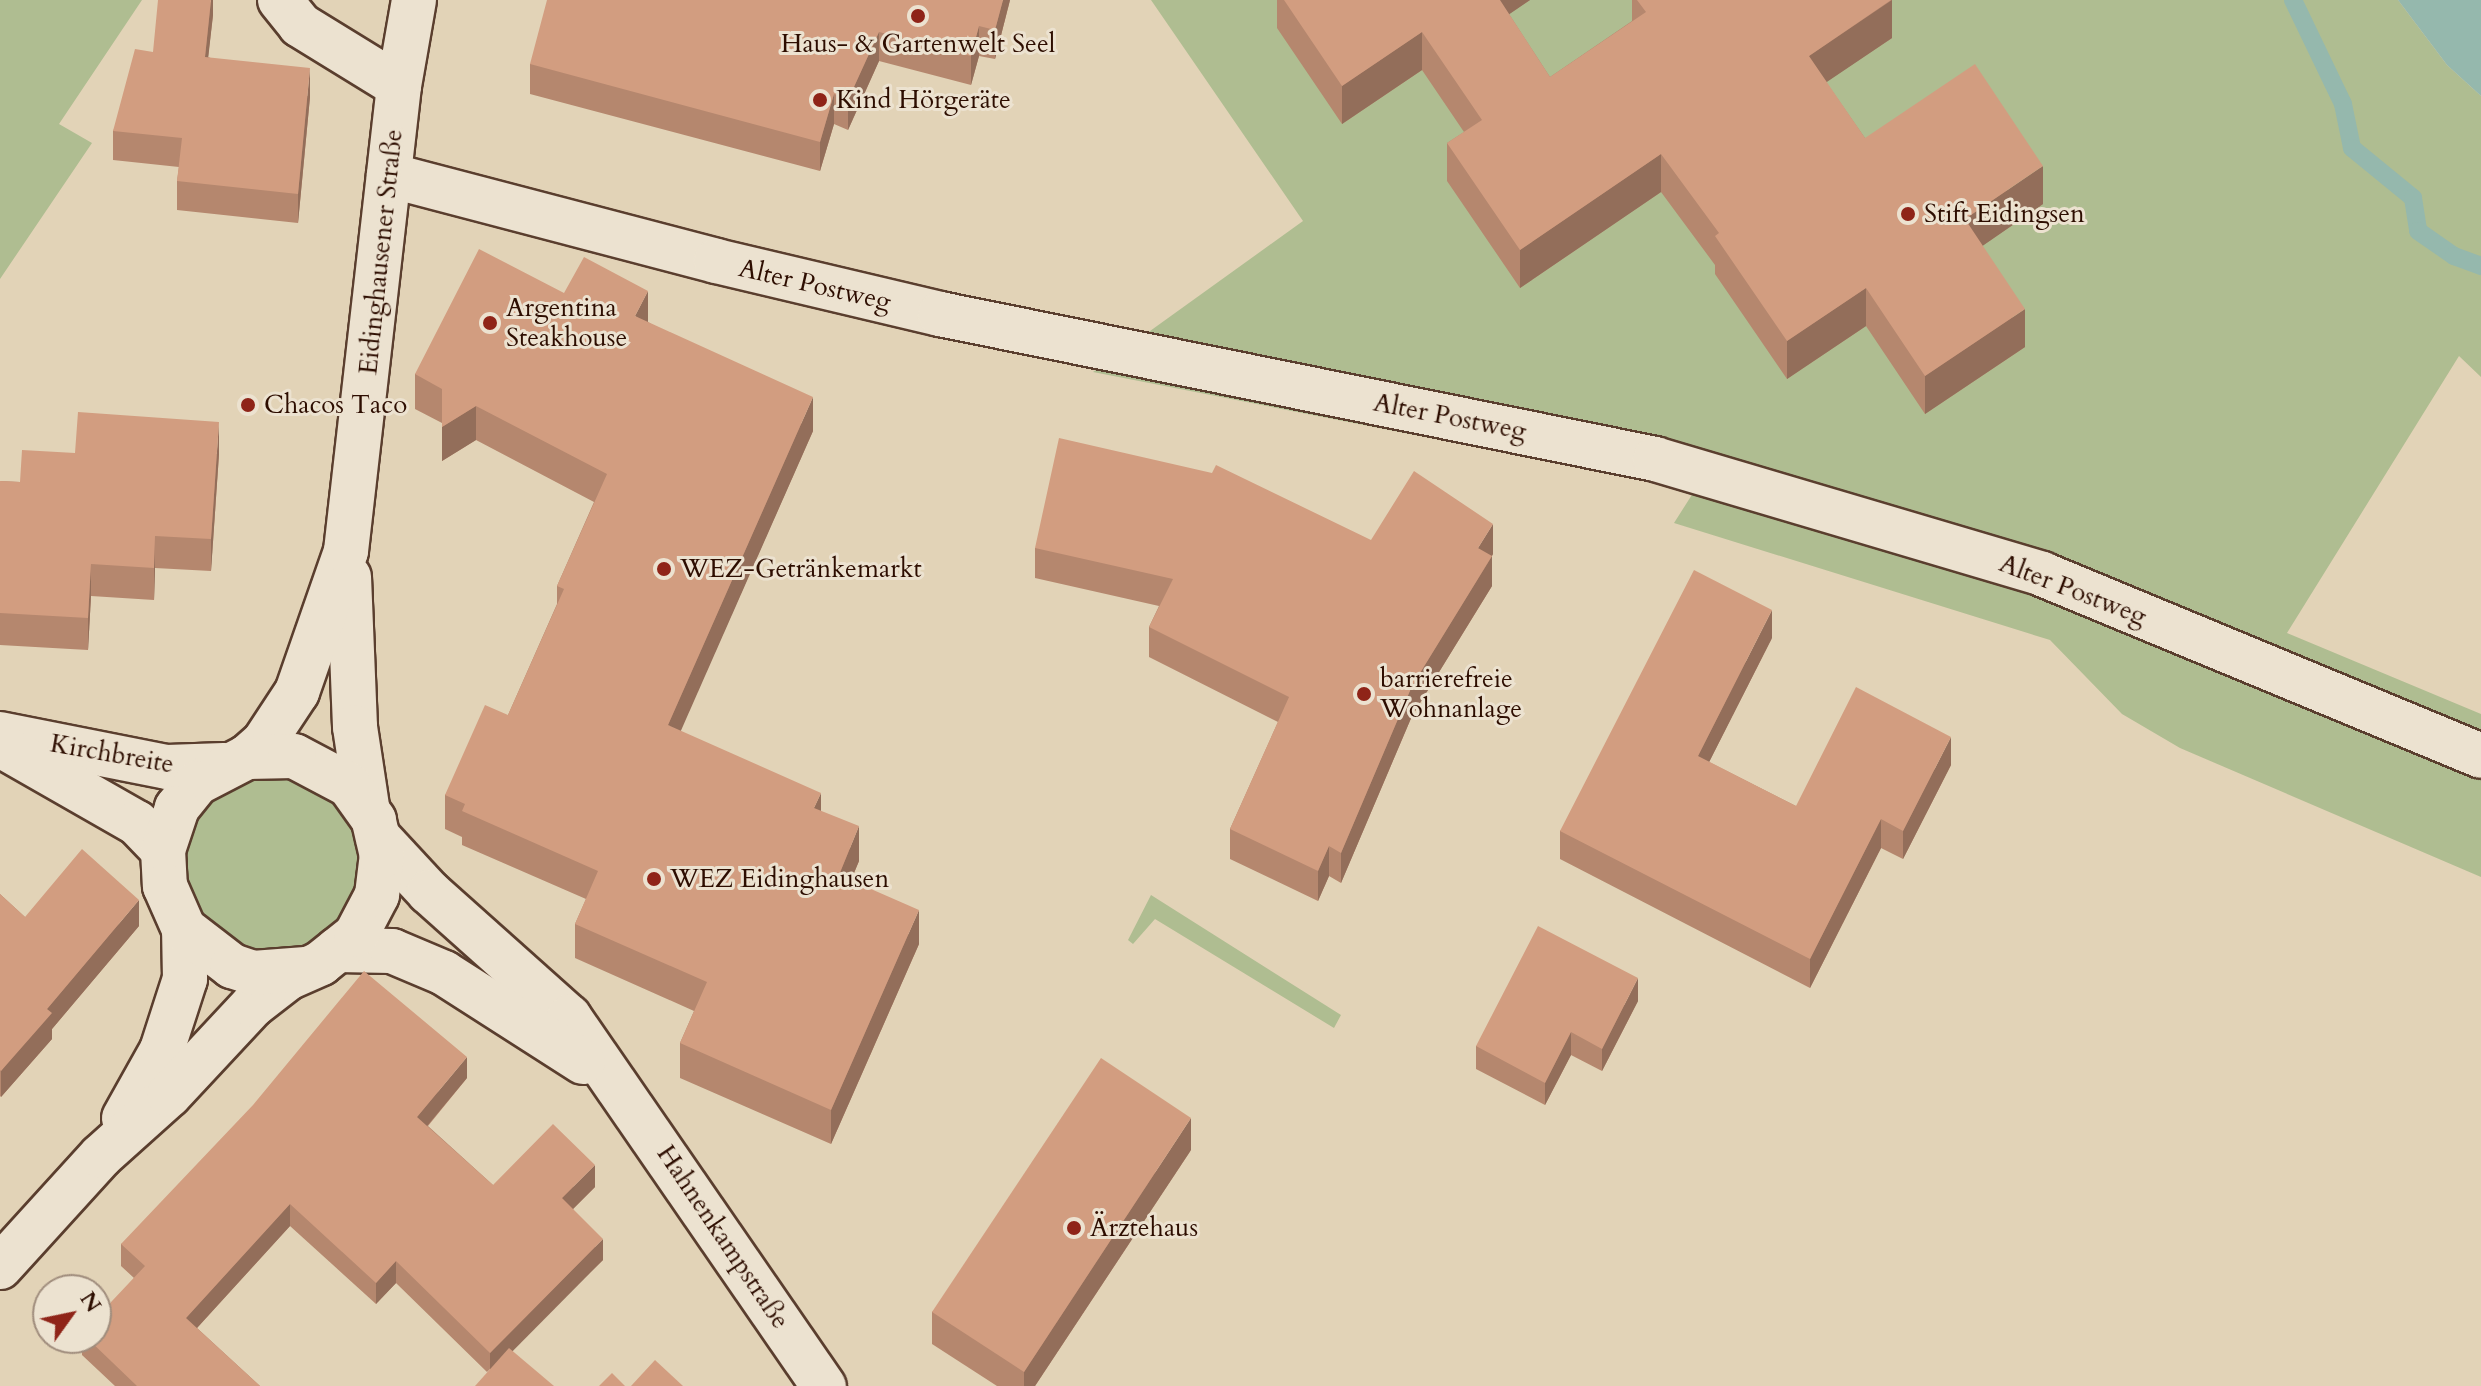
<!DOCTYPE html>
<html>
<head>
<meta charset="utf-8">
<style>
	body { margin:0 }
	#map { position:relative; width:2481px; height:1386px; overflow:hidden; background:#e2d3b7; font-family:Cardo,serif }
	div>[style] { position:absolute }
	.green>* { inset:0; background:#afbd91 }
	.water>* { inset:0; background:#95b8ad }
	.stream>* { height:18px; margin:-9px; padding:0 9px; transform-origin:9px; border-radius:9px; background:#95b8ad }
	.roads { filter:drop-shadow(2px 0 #5a3e2e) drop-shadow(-2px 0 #5a3e2e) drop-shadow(0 2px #5a3e2e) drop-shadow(0 -2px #5a3e2e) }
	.street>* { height:44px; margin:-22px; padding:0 22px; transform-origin:22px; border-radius:22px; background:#ece2d0 }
	.secondary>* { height:44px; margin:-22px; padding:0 22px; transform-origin:22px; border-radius:22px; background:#ece2d0 }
	.wall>* { inset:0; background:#b5876e }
	.shaded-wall>* { inset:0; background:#936e5a }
	.building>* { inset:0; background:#d29d80 }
	.dots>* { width:22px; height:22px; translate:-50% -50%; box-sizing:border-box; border:4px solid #ece2d0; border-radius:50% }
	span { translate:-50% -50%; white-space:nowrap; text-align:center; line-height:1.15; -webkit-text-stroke:6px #ece2d0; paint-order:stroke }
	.poi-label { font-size:26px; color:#2d0d00 }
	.left { translate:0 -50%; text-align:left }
	.street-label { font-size:26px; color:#2d0d00 }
	.north { position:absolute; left:32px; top:1274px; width:80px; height:80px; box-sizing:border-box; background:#ece2d0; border:2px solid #a08d7d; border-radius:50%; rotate:57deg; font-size:22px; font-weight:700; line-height:32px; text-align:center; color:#2d0d00 }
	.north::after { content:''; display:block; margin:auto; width:28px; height:36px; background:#8f2418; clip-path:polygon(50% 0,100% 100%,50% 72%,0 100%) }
</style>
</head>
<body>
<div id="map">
	<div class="green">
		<i style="clip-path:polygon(0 0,142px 0,59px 124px,92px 143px,0 279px)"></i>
		<i style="clip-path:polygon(1151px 0,2398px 0,2447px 65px,2481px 96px,2481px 377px,2459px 356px,2287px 633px,2481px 714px,2481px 877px,2180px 748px,2122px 714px,2050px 640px,1674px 523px,1695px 490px,1093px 372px,1303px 221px)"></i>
		<i style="clip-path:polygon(269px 766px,333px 784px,377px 870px,308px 963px,213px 946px,176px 854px,202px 799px)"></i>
		<i style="clip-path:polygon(1151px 895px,1341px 1015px,1334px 1028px,1155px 919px,1133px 944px,1128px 940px)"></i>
	</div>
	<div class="water">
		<i style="clip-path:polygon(2398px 0,2481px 0,2481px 96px,2447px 65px)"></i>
	</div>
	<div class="stream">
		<i style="left:2293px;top:0;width:115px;rotate:64.3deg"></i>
		<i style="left:2343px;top:104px;width:45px;rotate:78.4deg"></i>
		<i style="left:2352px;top:148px;width:79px;rotate:39.3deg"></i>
		<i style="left:2413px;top:198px;width:33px;rotate:81deg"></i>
		<i style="left:2418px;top:231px;width:44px;rotate:34.8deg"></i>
		<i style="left:2454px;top:256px;width:29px;rotate:20deg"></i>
	</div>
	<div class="roads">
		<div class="street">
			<i style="left:280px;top:0;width:32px;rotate:51deg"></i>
			<i style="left:300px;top:25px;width:116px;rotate:31.6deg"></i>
			<i style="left:389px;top:175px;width:338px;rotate:14.7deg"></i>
			<i style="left:716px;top:261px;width:230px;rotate:13.3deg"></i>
			<i style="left:940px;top:314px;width:730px;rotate:11.46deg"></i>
			<i style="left:1655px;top:459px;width:404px;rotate:16.5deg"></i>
			<i style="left:2042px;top:574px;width:475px;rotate:22.5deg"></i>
		</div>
		<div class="secondary">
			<i style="left:349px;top:577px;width:150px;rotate:87.7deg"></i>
			<i style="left:355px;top:727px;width:80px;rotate:81.4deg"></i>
			<i style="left:0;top:734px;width:170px;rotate:11.2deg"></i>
			<i style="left:167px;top:767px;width:57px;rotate:-2deg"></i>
			<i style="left:9px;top:750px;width:147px;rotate:29.7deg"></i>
			<i style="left:137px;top:823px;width:37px;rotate:46deg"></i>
			<i style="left:247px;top:757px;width:23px;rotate:-41deg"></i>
			<i style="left:264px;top:742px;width:60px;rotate:-56.6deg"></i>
			<i style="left:297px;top:692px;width:149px;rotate:-70.8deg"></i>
			<i style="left:346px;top:551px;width:468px;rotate:-83.5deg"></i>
			<i style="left:399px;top:86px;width:87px;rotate:-80.1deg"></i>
			<i style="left:378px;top:837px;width:75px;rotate:47.2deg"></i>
			<i style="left:429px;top:892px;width:188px;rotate:41.8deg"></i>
			<i style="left:569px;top:1017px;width:449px;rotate:55.4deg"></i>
			<i style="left:337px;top:950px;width:55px;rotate:1deg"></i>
			<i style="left:392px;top:951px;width:56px;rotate:22.9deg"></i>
			<i style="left:444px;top:973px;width:165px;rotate:32.6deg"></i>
			<i style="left:124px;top:1118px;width:78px;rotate:-60.8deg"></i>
			<i style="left:162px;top:1050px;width:75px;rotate:-72.1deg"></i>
			<i style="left:185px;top:979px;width:50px;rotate:-91.1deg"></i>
			<i style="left:0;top:1267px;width:150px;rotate:-47.7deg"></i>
			<i style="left:101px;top:1156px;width:91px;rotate:-41.9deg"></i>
			<i style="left:169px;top:1095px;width:123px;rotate:-47deg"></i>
			<i style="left:253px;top:1005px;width:44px;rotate:-37.6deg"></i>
			<i style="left:288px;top:978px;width:36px;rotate:-24deg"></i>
			<i style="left:321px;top:963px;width:45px;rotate:-38.7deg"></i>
			<i style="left:356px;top:935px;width:45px;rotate:-62.3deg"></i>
			<i style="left:377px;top:895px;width:39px;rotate:-83deg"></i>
			<i style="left:382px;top:856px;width:37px;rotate:-103deg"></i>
			<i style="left:374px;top:820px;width:43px;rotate:-125.5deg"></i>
			<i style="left:349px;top:785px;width:62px;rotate:-152.2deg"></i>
			<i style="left:294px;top:756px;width:47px;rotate:178.8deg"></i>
			<i style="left:247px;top:757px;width:56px;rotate:152.5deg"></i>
			<i style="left:197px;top:783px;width:32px;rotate:129deg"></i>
			<i style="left:177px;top:808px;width:44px;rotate:108.4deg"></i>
			<i style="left:163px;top:850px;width:36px;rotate:87deg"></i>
			<i style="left:165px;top:886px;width:47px;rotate:66.2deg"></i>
			<i style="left:184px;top:929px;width:61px;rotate:37.6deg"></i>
			<i style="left:232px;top:966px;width:22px;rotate:18deg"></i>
			<i style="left:253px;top:973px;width:53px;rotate:-4.3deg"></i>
		</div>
	</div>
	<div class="wall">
		<i style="clip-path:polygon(213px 0,213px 15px,208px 57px,310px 97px,298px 223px,177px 210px,177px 181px,179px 167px,113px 160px,113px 131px,153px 52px)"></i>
		<i style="clip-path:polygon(1010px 0,995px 59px,979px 56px,971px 85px,879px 61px,848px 130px,834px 124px,820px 171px,530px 94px,530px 64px)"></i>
		<i style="clip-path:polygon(1277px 0,1530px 0,1509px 14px,1550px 77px,1632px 21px,1632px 0,1892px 0,1892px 38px,1826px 82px,1865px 138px,2043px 204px,1982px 246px,2025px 347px,1925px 414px,1866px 326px,1787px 379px,1715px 274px,1715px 265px,1661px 192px,1520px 288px,1447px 181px,1447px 143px,1464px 132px,1422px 70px,1342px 124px,1277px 28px)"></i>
		<i style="clip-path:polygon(564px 293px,648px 322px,813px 431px,680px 731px,821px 811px,859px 861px,851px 880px,919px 944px,831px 1144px,680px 1078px,680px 1043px,694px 1011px,575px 958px,575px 924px,586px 899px,462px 845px,462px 837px,445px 829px,445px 795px,508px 715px,557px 604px,557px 586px,594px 502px,476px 440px,442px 461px,442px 423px,415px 409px,415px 374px)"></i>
		<i style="clip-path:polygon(75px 453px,219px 454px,211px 571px,155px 568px,154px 600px,91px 596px,88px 650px,0 645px,0 481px,20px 482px)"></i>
		<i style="clip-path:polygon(1371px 540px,1493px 554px,1492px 556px,1492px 586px,1412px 716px,1341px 883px,1329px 876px,1318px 901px,1230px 859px,1230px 829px,1278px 722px,1149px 657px,1149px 627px,1159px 606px,1035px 578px,1035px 548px)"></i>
		<i style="clip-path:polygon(1772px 638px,1709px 762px,1796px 806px,1951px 765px,1903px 859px,1881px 848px,1810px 988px,1560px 859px,1560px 831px)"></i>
		<i style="clip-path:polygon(0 894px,25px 917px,139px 926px,52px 1029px,52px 1039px,1px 1097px,0 1096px)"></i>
		<i style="clip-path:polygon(1638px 1001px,1602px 1071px,1571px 1055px,1545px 1105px,1476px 1069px,1476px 1046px)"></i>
		<i style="clip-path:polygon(467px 1078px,428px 1126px,493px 1185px,595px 1187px,573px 1209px,603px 1260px,487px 1372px,396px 1283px,376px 1304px,290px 1226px,197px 1328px,260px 1386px,115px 1386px,82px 1355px,82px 1338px,96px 1338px,134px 1278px,121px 1266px,121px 1244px)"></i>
		<i style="clip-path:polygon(1191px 1150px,1035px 1386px,997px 1386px,932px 1344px,932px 1312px)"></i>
	</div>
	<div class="shaded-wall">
		<i style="clip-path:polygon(211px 0,213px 0,213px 15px,205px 86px,205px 57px)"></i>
		<i style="clip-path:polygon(1003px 0,1010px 0,995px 59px,995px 30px)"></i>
		<i style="clip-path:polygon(1492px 0,1530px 0,1492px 26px)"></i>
		<i style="clip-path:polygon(1892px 0,1892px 38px,1809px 94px,1809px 56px)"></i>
		<i style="clip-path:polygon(979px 26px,979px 56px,971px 85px,971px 56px)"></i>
		<i style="clip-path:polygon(879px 32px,879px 61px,848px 130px,848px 100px)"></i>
		<i style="clip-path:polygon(1422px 32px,1422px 70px,1342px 124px,1342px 86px)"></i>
		<i style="clip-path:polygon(310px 68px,310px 97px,298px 223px,298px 194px)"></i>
		<i style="clip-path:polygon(834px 94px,834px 124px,820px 171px,820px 142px)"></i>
		<i style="clip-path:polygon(1661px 154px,1661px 192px,1520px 288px,1520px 250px)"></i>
		<i style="clip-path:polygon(2043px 166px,2043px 204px,1965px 258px,1965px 219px)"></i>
		<i style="clip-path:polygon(1866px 288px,1866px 326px,1787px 379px,1787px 341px)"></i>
		<i style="clip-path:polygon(648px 291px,648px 326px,635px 316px)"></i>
		<i style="clip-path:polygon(2025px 309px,2025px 347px,1925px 414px,1925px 376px)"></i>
		<i style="clip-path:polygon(813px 397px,813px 431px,668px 760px,668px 725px)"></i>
		<i style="clip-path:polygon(476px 406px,476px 440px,442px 461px,442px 427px)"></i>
		<i style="clip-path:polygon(219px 422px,219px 454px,211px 571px,211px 539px)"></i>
		<i style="clip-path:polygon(1493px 524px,1493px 554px,1478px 578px,1478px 548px)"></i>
		<i style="clip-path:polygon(155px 536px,155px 568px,154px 600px,154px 568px)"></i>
		<i style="clip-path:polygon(1492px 556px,1492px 586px,1412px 716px,1341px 883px,1341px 853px,1412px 686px)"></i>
		<i style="clip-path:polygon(91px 564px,91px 596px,88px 650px,88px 618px)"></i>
		<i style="clip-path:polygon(1772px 610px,1772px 638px,1698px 784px,1698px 756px)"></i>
		<i style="clip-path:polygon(1951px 737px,1951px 765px,1903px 859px,1903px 831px)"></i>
		<i style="clip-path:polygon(821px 793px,821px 827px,814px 808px)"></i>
		<i style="clip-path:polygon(1881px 819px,1881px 848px,1810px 988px,1810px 959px)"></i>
		<i style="clip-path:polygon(859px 826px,859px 861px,839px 909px,839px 875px)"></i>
		<i style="clip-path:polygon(1329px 846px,1329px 876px,1318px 901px,1318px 871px)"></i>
		<i style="clip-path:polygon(139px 900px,139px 926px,52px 1029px,52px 1039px,1px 1097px,1px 1071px,47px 1009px)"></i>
		<i style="clip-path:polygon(919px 910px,919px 944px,831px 1144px,831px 1110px)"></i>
		<i style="clip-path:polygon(1638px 978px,1638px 1001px,1602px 1071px,1602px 1049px)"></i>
		<i style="clip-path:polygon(1571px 1032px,1571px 1055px,1545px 1105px,1545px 1083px)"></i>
		<i style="clip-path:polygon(467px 1057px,467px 1078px,417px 1138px,417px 1117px)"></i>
		<i style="clip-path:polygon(1191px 1118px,1191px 1150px,1035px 1386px,1024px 1386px,1024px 1372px)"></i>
		<i style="clip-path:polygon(595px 1165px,595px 1187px,562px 1220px,562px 1198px)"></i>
		<i style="clip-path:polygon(290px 1204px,290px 1226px,186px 1340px,186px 1318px)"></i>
		<i style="clip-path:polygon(603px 1239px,603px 1260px,490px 1374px,490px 1353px)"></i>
		<i style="clip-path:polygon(396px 1261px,396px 1283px,376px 1304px,376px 1283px)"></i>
	</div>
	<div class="building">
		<i style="clip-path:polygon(158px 0,211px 0,205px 57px,310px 68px,298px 194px,177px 181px,182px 138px,113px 131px,135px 49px,153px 52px)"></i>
		<i style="clip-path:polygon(547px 0,1003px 0,995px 30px,979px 26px,971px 56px,879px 32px,848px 100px,834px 94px,820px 142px,530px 64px)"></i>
		<i style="clip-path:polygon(1284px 0,1500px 0,1550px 77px,1646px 12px,1637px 0,1891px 0,1809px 56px,1865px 138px,1975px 64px,2043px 166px,1965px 219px,2025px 309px,1925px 376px,1866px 288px,1787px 341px,1715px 236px,1719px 233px,1661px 154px,1520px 250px,1447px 143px,1482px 120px,1422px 32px,1342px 86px)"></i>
		<i style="clip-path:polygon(479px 249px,564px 293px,584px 257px,648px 291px,635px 316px,813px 397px,668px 725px,821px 793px,814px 808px,859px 826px,839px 875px,919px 910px,831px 1110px,680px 1043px,707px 982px,575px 924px,598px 871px,462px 811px,465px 804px,445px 795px,485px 705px,508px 715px,564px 589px,557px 586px,607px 474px,476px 406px,442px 427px,442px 389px,415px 374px)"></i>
		<i style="clip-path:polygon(78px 412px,219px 422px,211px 539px,155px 536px,154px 568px,91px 564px,88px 618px,0 613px,0 481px,20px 482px,22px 450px,75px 453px)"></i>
		<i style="clip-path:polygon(1059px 438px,1212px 473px,1216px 465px,1371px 540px,1414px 471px,1493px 524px,1478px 548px,1492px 556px,1412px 686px,1341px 853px,1329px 846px,1318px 871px,1230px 829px,1289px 697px,1149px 627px,1173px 579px,1035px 548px)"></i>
		<i style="clip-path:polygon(1694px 570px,1772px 610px,1698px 756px,1796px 806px,1856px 687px,1951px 737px,1903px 831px,1881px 819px,1810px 959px,1560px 831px)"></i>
		<i style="clip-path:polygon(82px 849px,139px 900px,47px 1009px,52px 1013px,1px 1071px,0 1070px,0 894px,25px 917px)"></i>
		<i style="clip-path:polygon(1538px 926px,1638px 978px,1602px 1049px,1571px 1032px,1545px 1083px,1476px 1046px)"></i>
		<i style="clip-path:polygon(364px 971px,467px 1057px,417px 1117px,493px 1185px,553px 1124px,595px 1165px,562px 1198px,603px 1239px,490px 1353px,396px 1261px,376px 1283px,290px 1204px,186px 1318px,260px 1386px,137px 1386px,87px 1338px,96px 1338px,96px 1318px,145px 1266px,121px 1244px,253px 1105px)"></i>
		<i style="clip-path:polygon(1101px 1058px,1191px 1118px,1024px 1372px,932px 1312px)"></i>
		<i style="clip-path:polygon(509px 1348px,554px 1386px,475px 1386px)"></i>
		<i style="clip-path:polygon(655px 1360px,683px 1386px,631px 1386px)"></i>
		<i style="clip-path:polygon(612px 1373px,625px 1386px,599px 1386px)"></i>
	</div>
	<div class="dots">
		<i style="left:918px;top:16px;background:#8f2418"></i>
		<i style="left:820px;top:100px;background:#8f2418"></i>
		<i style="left:1908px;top:214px;background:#8f2418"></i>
		<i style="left:490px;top:323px;background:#8f2418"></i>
		<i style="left:248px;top:405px;background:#8f2418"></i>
		<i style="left:664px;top:569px;background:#8f2418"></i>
		<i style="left:1364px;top:694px;background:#8f2418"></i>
		<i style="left:654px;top:879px;background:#8f2418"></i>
		<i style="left:1074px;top:1228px;background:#8f2418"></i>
	</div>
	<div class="poi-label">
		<span style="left:918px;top:44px">Haus- &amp; Gartenwelt Seel</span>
		<span class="left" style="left:836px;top:100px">Kind Hörgeräte</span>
		<span class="left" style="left:1924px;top:214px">Stift Eidingsen</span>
		<span class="left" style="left:506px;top:323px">Argentina<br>Steakhouse</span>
		<span class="left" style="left:264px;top:405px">Chacos Taco</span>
		<span class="left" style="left:680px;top:569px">WEZ-Getränkemarkt</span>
		<span class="left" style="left:1380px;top:694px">barrierefreie<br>Wohnanlage</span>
		<span class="left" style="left:670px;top:879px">WEZ Eidinghausen</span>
		<span class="left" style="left:1090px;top:1228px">Ärztehaus</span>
	</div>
	<div class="street-label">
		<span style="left:381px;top:252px;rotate:-84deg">Eidinghausener Straße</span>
		<span style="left:815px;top:285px;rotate:13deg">Alter Postweg</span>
		<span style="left:1450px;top:417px;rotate:11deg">Alter Postweg</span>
		<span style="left:2073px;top:590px;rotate:21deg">Alter Postweg</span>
		<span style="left:112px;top:754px;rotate:10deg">Kirchbreite</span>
		<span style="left:723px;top:1237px;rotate:56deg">Hahnenkampstraße</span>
	</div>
	<div class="north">N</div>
</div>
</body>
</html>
